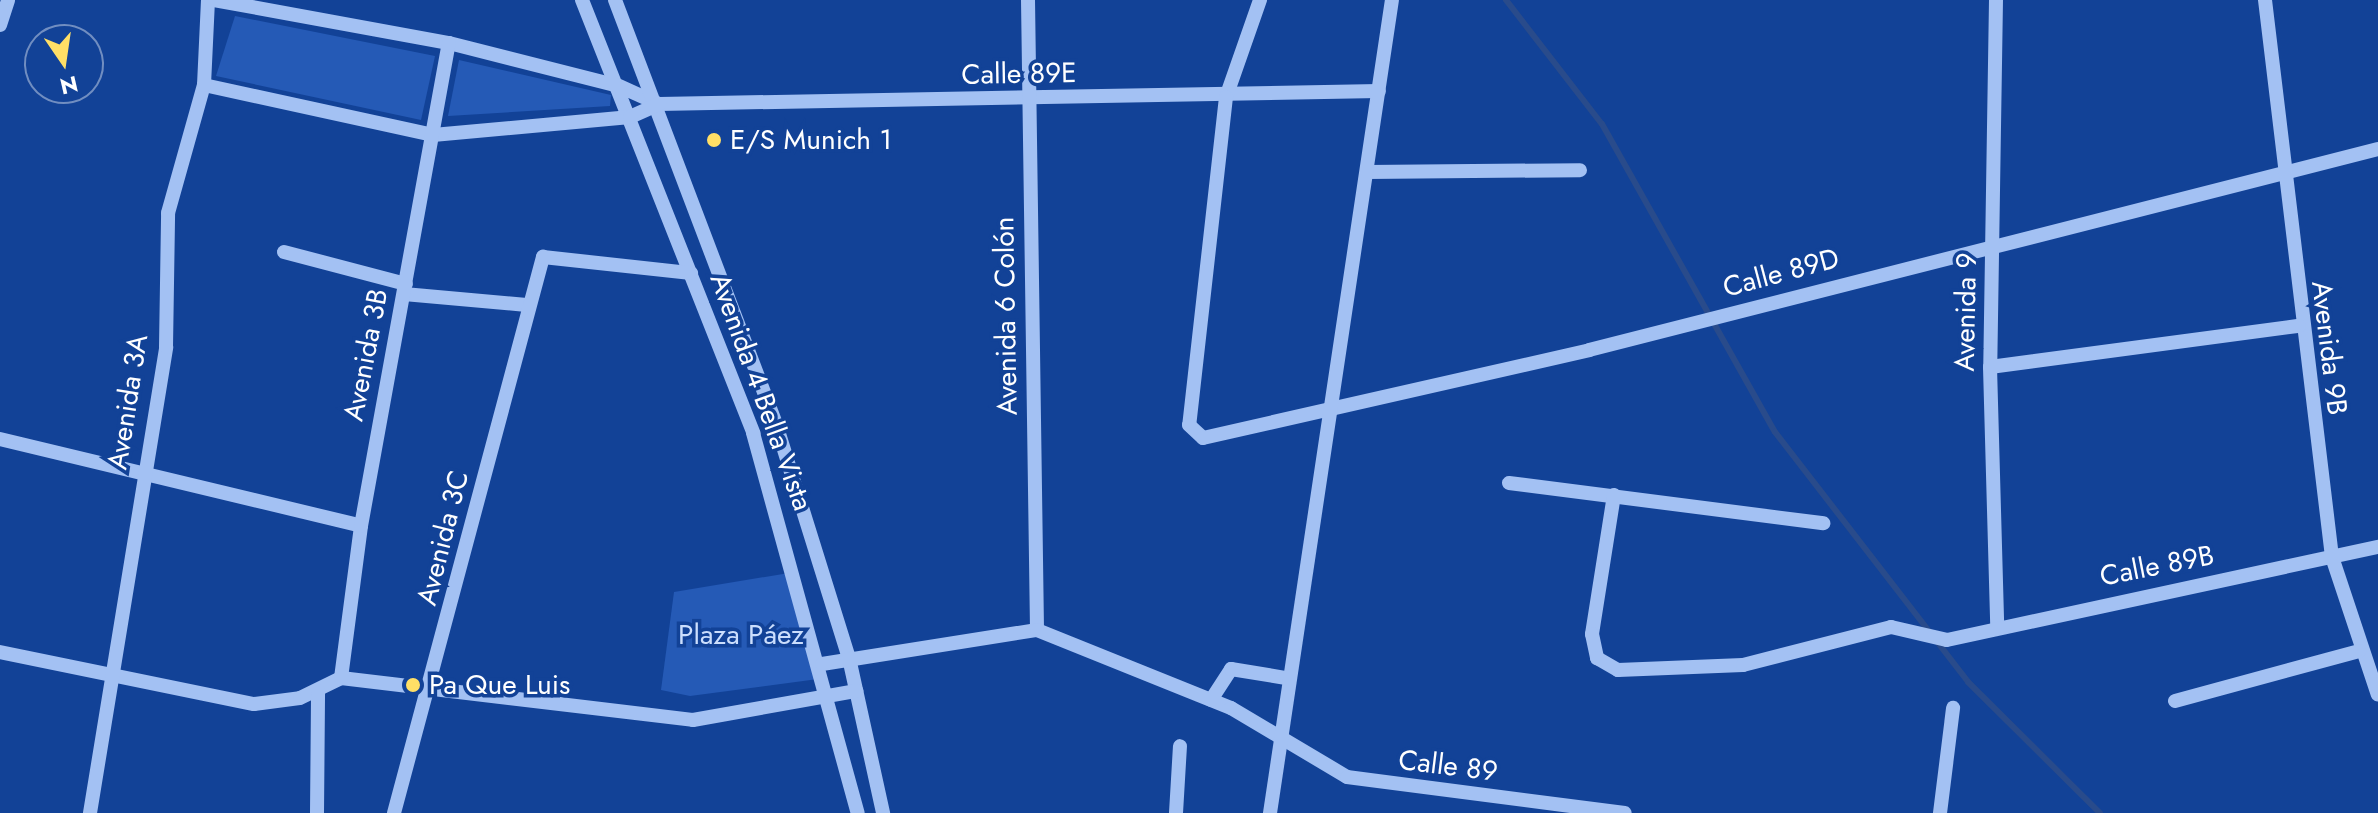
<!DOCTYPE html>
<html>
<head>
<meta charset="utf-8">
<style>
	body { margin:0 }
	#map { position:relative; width:2378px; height:813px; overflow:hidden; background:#124297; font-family:Jost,sans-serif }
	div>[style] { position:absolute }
	.green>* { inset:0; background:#255ab6 }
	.stream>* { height:6px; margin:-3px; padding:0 3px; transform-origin:3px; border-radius:3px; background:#294b8b }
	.minor>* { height:14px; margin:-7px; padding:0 7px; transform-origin:7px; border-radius:7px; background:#a3c1f3 }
	.dots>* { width:22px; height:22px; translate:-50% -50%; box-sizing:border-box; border:4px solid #124297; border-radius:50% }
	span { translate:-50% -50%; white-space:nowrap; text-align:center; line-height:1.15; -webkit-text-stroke:7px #124297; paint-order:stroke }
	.street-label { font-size:28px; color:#fff }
	.poi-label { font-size:28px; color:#fff }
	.left { translate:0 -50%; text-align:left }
	.park-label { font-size:28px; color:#cbdefd }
	.north { position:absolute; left:24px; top:24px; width:80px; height:80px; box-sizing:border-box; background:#124297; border:2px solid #718ec1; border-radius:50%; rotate:167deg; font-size:22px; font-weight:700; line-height:32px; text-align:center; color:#fff }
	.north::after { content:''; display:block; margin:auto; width:28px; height:36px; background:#ffdf66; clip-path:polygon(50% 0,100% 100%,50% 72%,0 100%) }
</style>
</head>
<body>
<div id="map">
	<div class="green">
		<i style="clip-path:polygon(235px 16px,435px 56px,421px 120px,216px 76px)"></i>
		<i style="clip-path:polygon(459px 60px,611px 95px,610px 106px,448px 116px)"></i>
		<i style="clip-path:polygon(795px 572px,818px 679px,690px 696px,661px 690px,674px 592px)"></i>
	</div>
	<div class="stream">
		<i style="left:1506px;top:0;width:157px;rotate:52.3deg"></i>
		<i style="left:1602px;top:124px;width:353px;rotate:60.7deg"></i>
		<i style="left:1775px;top:432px;width:316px;rotate:52.3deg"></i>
		<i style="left:1968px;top:682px;width:186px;rotate:44.8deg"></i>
	</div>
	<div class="minor">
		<i style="left:214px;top:0;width:239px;rotate:10.4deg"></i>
		<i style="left:449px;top:43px;width:175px;rotate:14.2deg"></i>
		<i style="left:619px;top:86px;width:44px;rotate:24.2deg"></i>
		<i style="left:659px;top:104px;width:720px;rotate:-1.03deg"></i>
		<i style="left:582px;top:0;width:466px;rotate:68.4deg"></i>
		<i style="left:753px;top:433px;width:394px;rotate:74.6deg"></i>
		<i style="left:615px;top:0;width:454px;rotate:69.2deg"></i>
		<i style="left:776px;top:424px;width:245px;rotate:72.7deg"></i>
		<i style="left:849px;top:658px;width:159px;rotate:77.6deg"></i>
		<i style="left:1028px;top:0;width:630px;rotate:89.18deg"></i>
		<i style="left:1260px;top:0;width:103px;rotate:109.3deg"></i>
		<i style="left:1226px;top:97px;width:330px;rotate:96.4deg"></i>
		<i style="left:1189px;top:425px;width:19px;rotate:43deg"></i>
		<i style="left:1203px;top:438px;width:396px;rotate:-12.8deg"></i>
		<i style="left:1589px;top:350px;width:814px;rotate:-14.29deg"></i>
		<i style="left:1996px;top:0;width:367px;rotate:90.9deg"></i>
		<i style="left:1990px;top:367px;width:258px;rotate:88.4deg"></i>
		<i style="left:2265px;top:0;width:561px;rotate:83.14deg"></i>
		<i style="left:2332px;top:557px;width:145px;rotate:71.6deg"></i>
		<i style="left:0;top:25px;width:26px;rotate:-72deg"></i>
		<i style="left:204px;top:85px;width:234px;rotate:12.3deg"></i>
		<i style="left:433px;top:135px;width:198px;rotate:-5.2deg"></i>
		<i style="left:630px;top:117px;width:32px;rotate:-24deg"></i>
		<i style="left:1367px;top:172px;width:213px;rotate:-0.5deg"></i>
		<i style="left:284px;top:252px;width:126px;rotate:14.7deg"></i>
		<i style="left:404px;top:294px;width:123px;rotate:5.1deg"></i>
		<i style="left:1990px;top:367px;width:312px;rotate:-7.6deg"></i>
		<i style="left:0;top:439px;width:371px;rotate:13.5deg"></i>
		<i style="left:1509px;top:483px;width:317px;rotate:7.3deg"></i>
		<i style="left:1614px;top:495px;width:141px;rotate:99deg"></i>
		<i style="left:1592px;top:634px;width:25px;rotate:78deg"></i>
		<i style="left:1597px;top:658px;width:24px;rotate:30deg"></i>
		<i style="left:1618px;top:670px;width:125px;rotate:-2.3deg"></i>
		<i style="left:1743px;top:665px;width:153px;rotate:-14.4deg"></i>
		<i style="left:1891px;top:627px;width:57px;rotate:13.1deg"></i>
		<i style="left:1947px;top:640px;width:441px;rotate:-12.2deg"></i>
		<i style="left:0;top:652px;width:259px;rotate:11.6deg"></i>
		<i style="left:254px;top:704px;width:46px;rotate:-7.4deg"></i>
		<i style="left:300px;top:698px;width:46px;rotate:-26deg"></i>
		<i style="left:341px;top:678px;width:354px;rotate:6.8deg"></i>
		<i style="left:693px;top:720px;width:166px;rotate:-10.1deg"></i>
		<i style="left:822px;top:664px;width:218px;rotate:-9deg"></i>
		<i style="left:1037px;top:630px;width:209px;rotate:21.9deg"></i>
		<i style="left:1231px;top:708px;width:135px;rotate:30.7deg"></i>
		<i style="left:1347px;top:777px;width:280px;rotate:7.4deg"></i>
		<i style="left:341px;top:678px;width:153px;rotate:-82.5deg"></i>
		<i style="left:361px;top:526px;width:491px;rotate:-79.7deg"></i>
		<i style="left:1211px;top:700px;width:37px;rotate:-57deg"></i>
		<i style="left:1231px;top:669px;width:56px;rotate:9.3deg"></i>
		<i style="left:2175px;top:701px;width:191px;rotate:-15.2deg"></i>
		<i style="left:90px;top:813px;width:472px;rotate:-80.7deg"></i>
		<i style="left:166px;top:347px;width:134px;rotate:-89.1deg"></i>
		<i style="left:168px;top:213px;width:133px;rotate:-74.3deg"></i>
		<i style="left:204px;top:85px;width:85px;rotate:-87.3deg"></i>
		<i style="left:317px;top:813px;width:122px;rotate:-89.5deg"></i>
		<i style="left:394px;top:813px;width:576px;rotate:-75deg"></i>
		<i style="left:543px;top:257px;width:149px;rotate:6.2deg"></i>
		<i style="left:1176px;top:813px;width:67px;rotate:-86.6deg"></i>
		<i style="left:1270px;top:813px;width:822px;rotate:-81.47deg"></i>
		<i style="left:1940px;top:813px;width:106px;rotate:-82.9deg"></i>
	</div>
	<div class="dots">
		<i style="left:714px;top:140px;background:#ffdf66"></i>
		<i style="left:413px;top:685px;background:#ffdf66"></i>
	</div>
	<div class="street-label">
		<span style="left:1019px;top:74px;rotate:-1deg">Calle 89E</span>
		<span style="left:1781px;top:273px;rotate:-15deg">Calle 89D</span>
		<span style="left:1966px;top:312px;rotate:-89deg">Avenida 9</span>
		<span style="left:1006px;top:316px;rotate:-91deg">Avenida 6 Colón</span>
		<span style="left:2329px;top:348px;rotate:83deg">Avenida 9B</span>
		<span style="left:366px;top:355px;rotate:-79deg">Avenida 3B</span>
		<span style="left:761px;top:392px;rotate:70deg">Avenida 4 Bella Vista</span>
		<span style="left:128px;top:402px;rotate:-81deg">Avenida 3A</span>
		<span style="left:443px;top:538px;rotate:-76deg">Avenida 3C</span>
		<span style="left:2157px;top:566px;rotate:-11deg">Calle 89B</span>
		<span style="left:1448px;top:766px;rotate:7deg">Calle 89</span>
	</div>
	<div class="poi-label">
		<span class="left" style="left:730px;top:140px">E/S Munich 1</span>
		<span class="left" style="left:429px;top:685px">Pa Que Luis</span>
	</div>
	<div class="park-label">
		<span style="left:741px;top:635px">Plaza Páez</span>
	</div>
	<div class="north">N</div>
</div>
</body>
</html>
